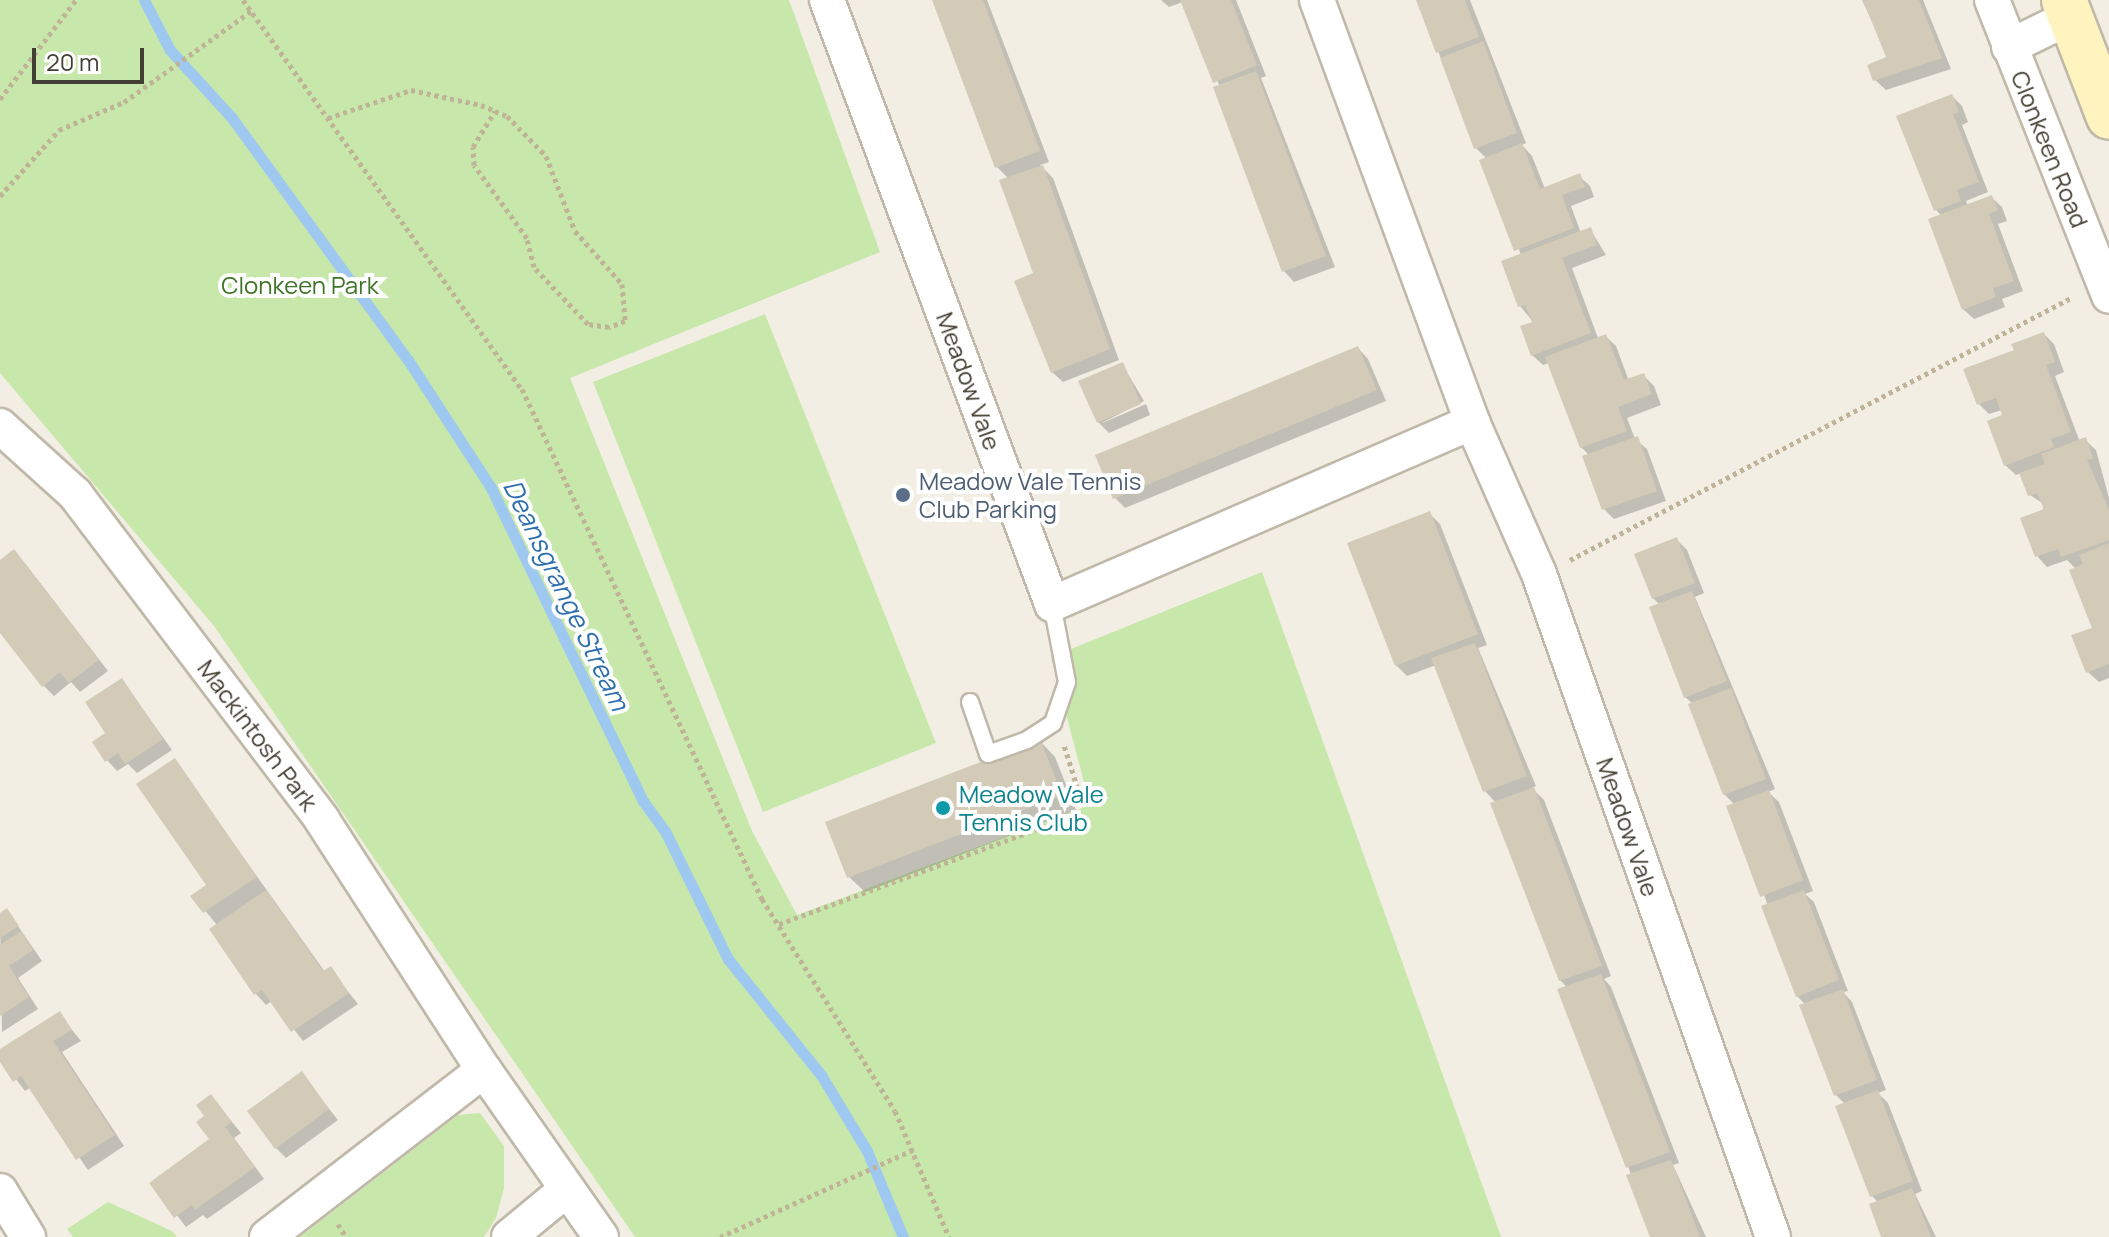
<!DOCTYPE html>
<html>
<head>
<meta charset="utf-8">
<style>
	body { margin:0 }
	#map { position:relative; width:2109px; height:1237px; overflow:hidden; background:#f2eee3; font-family:Manrope,sans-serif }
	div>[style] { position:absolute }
	.green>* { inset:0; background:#c7e7ab }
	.shadow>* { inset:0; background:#0003 }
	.stream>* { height:11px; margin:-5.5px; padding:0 5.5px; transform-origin:5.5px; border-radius:5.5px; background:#9ec8f0 }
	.building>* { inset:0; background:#d3cbb8 }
	.path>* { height:5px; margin-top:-2.5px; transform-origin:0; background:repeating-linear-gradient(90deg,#bfb497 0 4px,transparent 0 8px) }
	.roads { filter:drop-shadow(2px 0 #c0b9a9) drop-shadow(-2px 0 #c0b9a9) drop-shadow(0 2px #c0b9a9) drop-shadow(0 -2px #c0b9a9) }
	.lane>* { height:16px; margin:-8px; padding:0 8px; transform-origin:8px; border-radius:8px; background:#fff }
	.street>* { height:34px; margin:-17px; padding:0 17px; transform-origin:17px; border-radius:17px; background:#fff }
	.secondary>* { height:44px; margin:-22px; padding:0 22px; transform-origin:22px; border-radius:22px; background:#fff4c0 }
	.dots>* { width:22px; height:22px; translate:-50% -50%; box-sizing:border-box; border:4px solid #fff; border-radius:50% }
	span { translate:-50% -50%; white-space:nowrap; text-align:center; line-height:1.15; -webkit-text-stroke:8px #fff; paint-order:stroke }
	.street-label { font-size:24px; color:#433e33 }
	.park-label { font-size:24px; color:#3f7427 }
	.service-label { font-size:24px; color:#4e5e75 }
	.left { translate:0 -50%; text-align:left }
	.culture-label { font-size:24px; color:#0d838f }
	.water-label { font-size:26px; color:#2d6eae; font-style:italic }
	.scale { position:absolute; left:32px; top:48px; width:112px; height:36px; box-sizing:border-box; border:4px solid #433e33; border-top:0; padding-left:10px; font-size:24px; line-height:28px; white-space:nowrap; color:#433e33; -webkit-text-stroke:6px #fff; paint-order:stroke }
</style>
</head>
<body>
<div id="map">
	<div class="green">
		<i style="clip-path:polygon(0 0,789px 0,880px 252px,570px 378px,752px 831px,797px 915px,1090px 805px,1051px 657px,1262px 572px,1501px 1237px,635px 1237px,214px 626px,0 373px)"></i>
		<i style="clip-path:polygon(765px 314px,936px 743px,763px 812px,593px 382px)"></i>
		<i style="clip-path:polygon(480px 1113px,504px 1146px,504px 1188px,496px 1218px,484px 1237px,300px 1237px,458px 1115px)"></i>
		<i style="clip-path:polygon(108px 1202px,172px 1231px,177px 1237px,73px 1237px,67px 1229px)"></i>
	</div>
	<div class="shadow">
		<i style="clip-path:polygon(934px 0,987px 0,1049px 162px,1040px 165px,1053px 178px,1119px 360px,1063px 382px,1052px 372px,1036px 274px,1009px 179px,997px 167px)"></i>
		<i style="clip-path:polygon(1161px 0,1236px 0,1266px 76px,1261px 78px,1335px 267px,1294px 282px,1284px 271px,1220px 87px,1183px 2px,1169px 7px)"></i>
		<i style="clip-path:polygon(1418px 0,1470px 0,1526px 143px,1522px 145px,1532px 156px,1545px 189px,1579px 176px,1590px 186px,1594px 197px,1571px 206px,1581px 233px,1590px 229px,1606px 255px,1572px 268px,1598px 338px,1605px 336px,1616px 346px,1629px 381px,1643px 375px,1654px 386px,1661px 405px,1627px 418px,1635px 439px,1647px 449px,1666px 501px,1614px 519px,1604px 509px,1590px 456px,1581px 447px,1549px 363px,1543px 365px,1532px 355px,1534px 323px,1520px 306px,1521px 255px,1487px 159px,1476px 148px)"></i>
		<i style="clip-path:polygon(1862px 0,1923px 0,1951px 69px,1886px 90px,1875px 80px,1889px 58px)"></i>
		<i style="clip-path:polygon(1952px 96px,1962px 106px,1968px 122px,1962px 125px,1988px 192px,1966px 201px,1968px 206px,1991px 197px,2002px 207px,2007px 221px,1998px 224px,2023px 291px,2002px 299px,2005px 307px,1974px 319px,1963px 309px,1942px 216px,1936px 210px)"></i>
		<i style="clip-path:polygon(2044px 334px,2054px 344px,2064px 372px,2055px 376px,2080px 442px,2085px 440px,2096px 450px,2109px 498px,2109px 678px,2099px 682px,2088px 672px,2094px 629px,2076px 569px,2067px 560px,2047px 567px,2037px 556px,2044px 504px,2030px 495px,2021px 473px,2016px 475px,2005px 465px,2002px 410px,1989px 414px,1979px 404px,2016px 351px)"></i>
		<i style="clip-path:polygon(1358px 348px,1368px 359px,1386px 401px,1125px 508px,1115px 498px)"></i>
		<i style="clip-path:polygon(1122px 364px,1144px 401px,1100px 424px,1098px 422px)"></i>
		<i style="clip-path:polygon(1146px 404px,1150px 415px,1109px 433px,1100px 424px)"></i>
		<i style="clip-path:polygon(1430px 514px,1440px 524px,1487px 645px,1478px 648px,1536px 786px,1532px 788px,1544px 800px,1611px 976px,1604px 979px,1611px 987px,1679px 1163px,1673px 1165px,1706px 1237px,1652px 1237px,1568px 988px,1560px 980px,1496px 803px,1485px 791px,1436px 665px,1407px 676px,1396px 665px)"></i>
		<i style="clip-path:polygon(1677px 540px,1687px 550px,1704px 593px,1695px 597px,1775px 789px,1768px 792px,1779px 802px,1813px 891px,1805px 894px,1814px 902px,1848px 991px,1843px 992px,1852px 1002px,1886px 1090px,1878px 1093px,1888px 1103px,1922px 1191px,1915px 1194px,1936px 1237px,1883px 1237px,1879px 1203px,1872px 1196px,1845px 1104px,1836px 1095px,1806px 1005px,1797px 996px,1735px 805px,1724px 794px,1693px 704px,1685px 697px,1660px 605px,1653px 598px)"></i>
		<i style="clip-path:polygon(0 562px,24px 562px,108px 671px,80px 692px,71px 682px,54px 696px,43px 685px,0 629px)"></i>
		<i style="clip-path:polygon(122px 680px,172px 750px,137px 773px,128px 764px,117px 771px,107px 760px)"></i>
		<i style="clip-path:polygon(1040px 741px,1055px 757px,1076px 810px,865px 892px,849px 877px)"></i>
		<i style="clip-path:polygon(175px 761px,325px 972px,330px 969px,358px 1004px,303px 1041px,272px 1001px,266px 1005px,256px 994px,211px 929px,217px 925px,193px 896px,209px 886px)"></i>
		<i style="clip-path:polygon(7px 910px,42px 961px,18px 978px,38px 1009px,2px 1032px,0 915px)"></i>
		<i style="clip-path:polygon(59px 1014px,81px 1041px,62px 1052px,124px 1146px,88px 1170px,31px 1087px,25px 1091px,0 1058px,0 1052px)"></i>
		<i style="clip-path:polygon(301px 1074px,338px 1120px,286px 1158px,276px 1148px)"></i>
		<i style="clip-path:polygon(211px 1096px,241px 1133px,234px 1138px,264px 1179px,207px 1219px,203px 1215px,186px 1227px,152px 1183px,211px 1140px,207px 1116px)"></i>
	</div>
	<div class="stream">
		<i style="left:144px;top:0;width:56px;rotate:62.5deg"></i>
		<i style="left:170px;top:50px;width:92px;rotate:47.6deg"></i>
		<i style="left:232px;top:118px;width:299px;rotate:54deg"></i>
		<i style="left:408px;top:360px;width:153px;rotate:57deg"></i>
		<i style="left:491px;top:488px;width:348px;rotate:64.1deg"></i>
		<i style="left:643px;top:801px;width:37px;rotate:54deg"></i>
		<i style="left:665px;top:831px;width:143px;rotate:63.8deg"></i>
		<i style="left:728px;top:959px;width:149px;rotate:51.3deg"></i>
		<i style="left:821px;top:1075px;width:89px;rotate:58.8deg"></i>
		<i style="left:867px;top:1151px;width:93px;rotate:67.3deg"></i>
	</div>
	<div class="building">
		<i style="clip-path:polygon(932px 0,983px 0,1040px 151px,995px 168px)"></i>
		<i style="clip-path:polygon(1180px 0,1231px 0,1257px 65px,1213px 83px)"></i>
		<i style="clip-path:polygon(1416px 0,1465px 0,1479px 37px,1436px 53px)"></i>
		<i style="clip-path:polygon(1863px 0,1919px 0,1942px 58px,1873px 81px,1867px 65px,1886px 57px)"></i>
		<i style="clip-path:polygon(1483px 41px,1517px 133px,1474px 149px,1440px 58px)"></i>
		<i style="clip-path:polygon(1256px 71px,1326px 256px,1282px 272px,1213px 87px)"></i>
		<i style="clip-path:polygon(1952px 94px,1959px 112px,1953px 114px,1979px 182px,1957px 190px,1961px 201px,1934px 211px,1896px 116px)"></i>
		<i style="clip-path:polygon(1522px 143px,1540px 189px,1580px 173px,1585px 187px,1562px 195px,1574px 228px,1514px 251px,1479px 160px)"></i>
		<i style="clip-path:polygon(1043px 165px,1110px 349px,1051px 373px,1014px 281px,1033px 273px,999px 180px)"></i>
		<i style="clip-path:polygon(1992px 195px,1998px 210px,1989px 214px,2014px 281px,1993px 288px,1996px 297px,1962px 310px,1928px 219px)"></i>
		<i style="clip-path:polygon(1591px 227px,1597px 245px,1562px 258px,1591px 333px,1531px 356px,1520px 326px,1532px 322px,1525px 305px,1518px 307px,1501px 261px)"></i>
		<i style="clip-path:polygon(2044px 332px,2055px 362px,2046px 365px,2071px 432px,2051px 439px,2054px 447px,2004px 466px,1987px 421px,2002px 415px,1996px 398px,1977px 405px,1963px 369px,2014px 350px,2011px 344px)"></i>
		<i style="clip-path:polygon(1606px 334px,1624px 380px,1644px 373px,1652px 394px,1618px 407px,1627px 431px,1580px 448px,1545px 357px)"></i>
		<i style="clip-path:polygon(1358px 346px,1377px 390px,1113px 499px,1095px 455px)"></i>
		<i style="clip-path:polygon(1123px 362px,1141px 404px,1097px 423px,1078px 381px)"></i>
		<i style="clip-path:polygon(1638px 436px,1657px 491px,1602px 510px,1582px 456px)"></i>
		<i style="clip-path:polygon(2086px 437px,2093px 458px,2087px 460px,2109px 510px,2109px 540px,2061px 557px,2058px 549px,2035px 557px,2020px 518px,2044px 509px,2037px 493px,2028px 496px,2019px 473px,2045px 464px,2041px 454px)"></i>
		<i style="clip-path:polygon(1430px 511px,1478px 634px,1395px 666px,1347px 543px)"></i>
		<i style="clip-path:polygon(1677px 537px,1695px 583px,1652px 599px,1634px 554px)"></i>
		<i style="clip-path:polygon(2109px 543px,2109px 664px,2086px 673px,2071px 635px,2092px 628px,2069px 570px,2083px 564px,2079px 555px)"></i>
		<i style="clip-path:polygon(14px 549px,99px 660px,68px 683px,60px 672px,42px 687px,0 633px,0 560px)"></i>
		<i style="clip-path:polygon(1692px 591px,1727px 681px,1684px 698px,1649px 607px)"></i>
		<i style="clip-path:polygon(1475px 643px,1527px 776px,1483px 792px,1431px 658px)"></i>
		<i style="clip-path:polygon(122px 678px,163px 739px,125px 764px,118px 753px,105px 762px,92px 742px,105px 733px,85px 702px)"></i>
		<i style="clip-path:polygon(1731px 688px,1766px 779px,1723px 795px,1688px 704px)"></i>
		<i style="clip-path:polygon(1040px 739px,1062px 795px,847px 878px,825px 822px)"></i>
		<i style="clip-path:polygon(175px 758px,257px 877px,203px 913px,190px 896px,206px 885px,136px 784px)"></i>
		<i style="clip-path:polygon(1534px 787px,1602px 966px,1559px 981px,1490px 803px)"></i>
		<i style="clip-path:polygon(1769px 790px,1803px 880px,1760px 897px,1726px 806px)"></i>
		<i style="clip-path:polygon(266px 890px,323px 971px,331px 966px,349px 993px,291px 1032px,262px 990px,254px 995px,209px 929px)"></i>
		<i style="clip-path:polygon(1804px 890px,1839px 980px,1796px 997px,1761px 906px)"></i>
		<i style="clip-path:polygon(7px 908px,19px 926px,0 938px,0 913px)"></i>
		<i style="clip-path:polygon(21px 931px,33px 950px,9px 966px,29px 997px,0 1016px,0 945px)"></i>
		<i style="clip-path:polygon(1601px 974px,1670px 1152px,1626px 1168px,1557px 989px)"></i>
		<i style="clip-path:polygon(1843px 989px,1877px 1080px,1834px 1096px,1799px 1005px)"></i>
		<i style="clip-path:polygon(60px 1011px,72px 1030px,53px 1041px,115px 1135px,76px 1160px,21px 1076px,13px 1082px,0 1062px,0 1049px)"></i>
		<i style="clip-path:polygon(302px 1071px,329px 1109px,275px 1149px,247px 1111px)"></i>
		<i style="clip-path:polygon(1878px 1090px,1913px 1181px,1870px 1197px,1835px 1106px)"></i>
		<i style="clip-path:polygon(211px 1094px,232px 1122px,225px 1127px,255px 1167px,195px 1210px,192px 1205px,174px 1218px,149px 1183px,209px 1139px,196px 1122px,204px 1116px,196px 1105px)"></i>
		<i style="clip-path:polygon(1671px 1160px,1688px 1205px,1700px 1237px,1650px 1237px,1626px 1175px)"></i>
		<i style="clip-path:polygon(1912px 1188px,1931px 1237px,1881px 1237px,1869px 1204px)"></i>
	</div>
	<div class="path">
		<i style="left:243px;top:0;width:479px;rotate:54.4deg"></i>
		<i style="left:522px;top:389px;width:564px;rotate:64.8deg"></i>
		<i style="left:762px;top:899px;width:250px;rotate:57.9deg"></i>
		<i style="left:895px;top:1111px;width:137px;rotate:66.8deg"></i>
		<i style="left:0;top:99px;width:125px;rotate:-52.5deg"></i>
		<i style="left:328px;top:118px;width:88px;rotate:-18.6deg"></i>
		<i style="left:411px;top:90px;width:72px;rotate:12.1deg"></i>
		<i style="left:481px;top:105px;width:15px;rotate:23deg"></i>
		<i style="left:495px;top:111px;width:13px;rotate:23deg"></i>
		<i style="left:507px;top:116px;width:56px;rotate:45.7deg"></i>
		<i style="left:546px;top:156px;width:80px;rotate:68.9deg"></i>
		<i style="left:575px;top:231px;width:71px;rotate:48.4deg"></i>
		<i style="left:622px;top:284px;width:37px;rotate:85deg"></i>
		<i style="left:625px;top:321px;width:17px;rotate:159deg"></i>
		<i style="left:609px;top:327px;width:21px;rotate:-172deg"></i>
		<i style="left:588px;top:324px;width:79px;rotate:-133.5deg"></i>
		<i style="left:534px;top:267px;width:30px;rotate:-104deg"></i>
		<i style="left:527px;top:238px;width:90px;rotate:-126deg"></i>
		<i style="left:474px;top:165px;width:18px;rotate:-93deg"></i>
		<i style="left:473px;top:147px;width:42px;rotate:-58.6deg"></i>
		<i style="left:0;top:196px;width:89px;rotate:-48.2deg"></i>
		<i style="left:59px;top:130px;width:71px;rotate:-23.3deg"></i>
		<i style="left:124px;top:102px;width:156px;rotate:-35.6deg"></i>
		<i style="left:1570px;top:560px;width:565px;rotate:-27.61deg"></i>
		<i style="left:779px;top:924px;width:319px;rotate:-20.2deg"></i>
		<i style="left:1078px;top:814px;width:18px;rotate:-84deg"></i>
		<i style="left:1080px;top:796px;width:53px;rotate:-107.4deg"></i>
		<i style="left:338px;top:1224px;width:15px;rotate:58deg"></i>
		<i style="left:720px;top:1237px;width:212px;rotate:-24.3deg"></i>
	</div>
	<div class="roads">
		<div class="lane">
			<i style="left:970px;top:702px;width:55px;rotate:70.9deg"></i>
			<i style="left:988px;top:754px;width:41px;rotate:-19.7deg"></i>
			<i style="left:1027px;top:740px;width:31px;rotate:-33deg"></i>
			<i style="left:1053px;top:723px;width:43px;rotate:-71.1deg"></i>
			<i style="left:1067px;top:682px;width:79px;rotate:-100.9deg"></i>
		</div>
		<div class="street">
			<i style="left:827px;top:0;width:645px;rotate:69.57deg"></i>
			<i style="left:1052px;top:604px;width:458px;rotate:-23.4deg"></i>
			<i style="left:1317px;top:0;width:450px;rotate:69.8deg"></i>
			<i style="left:1472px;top:422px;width:166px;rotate:66.2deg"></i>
			<i style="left:1539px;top:574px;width:703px;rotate:70.56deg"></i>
			<i style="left:1992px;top:0;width:318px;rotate:68.4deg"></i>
			<i style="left:2009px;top:47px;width:68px;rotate:-26.2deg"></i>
			<i style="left:0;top:426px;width:101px;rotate:42.2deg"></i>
			<i style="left:75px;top:494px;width:409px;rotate:52.8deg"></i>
			<i style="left:322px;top:820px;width:298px;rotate:57.1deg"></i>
			<i style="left:484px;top:1070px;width:204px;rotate:55deg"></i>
			<i style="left:0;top:1191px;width:54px;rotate:58.7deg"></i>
			<i style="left:267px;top:1237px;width:274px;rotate:-37.6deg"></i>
			<i style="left:509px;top:1237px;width:74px;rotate:-39.5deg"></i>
		</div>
		<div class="secondary">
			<i style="left:2064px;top:0;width:125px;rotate:69deg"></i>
		</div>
	</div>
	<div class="dots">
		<i style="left:903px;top:495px;background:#5c6f8a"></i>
		<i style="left:943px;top:808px;background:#0f9aa8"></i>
	</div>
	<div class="street-label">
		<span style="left:2050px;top:149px;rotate:68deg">Clonkeen Road</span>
		<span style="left:969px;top:381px;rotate:70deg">Meadow Vale</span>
		<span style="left:258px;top:735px;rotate:53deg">Mackintosh Park</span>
		<span style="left:1628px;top:827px;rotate:71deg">Meadow Vale</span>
	</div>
	<div class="park-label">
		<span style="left:300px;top:285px">Clonkeen Park</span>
	</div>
	<div class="service-label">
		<span class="left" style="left:919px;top:495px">Meadow Vale Tennis<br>Club Parking</span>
	</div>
	<div class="culture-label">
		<span class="left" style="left:959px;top:808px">Meadow Vale<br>Tennis Club</span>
	</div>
	<div class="water-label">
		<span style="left:566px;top:595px;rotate:64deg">Deansgrange Stream</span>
	</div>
	<div class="scale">20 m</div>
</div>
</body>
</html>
